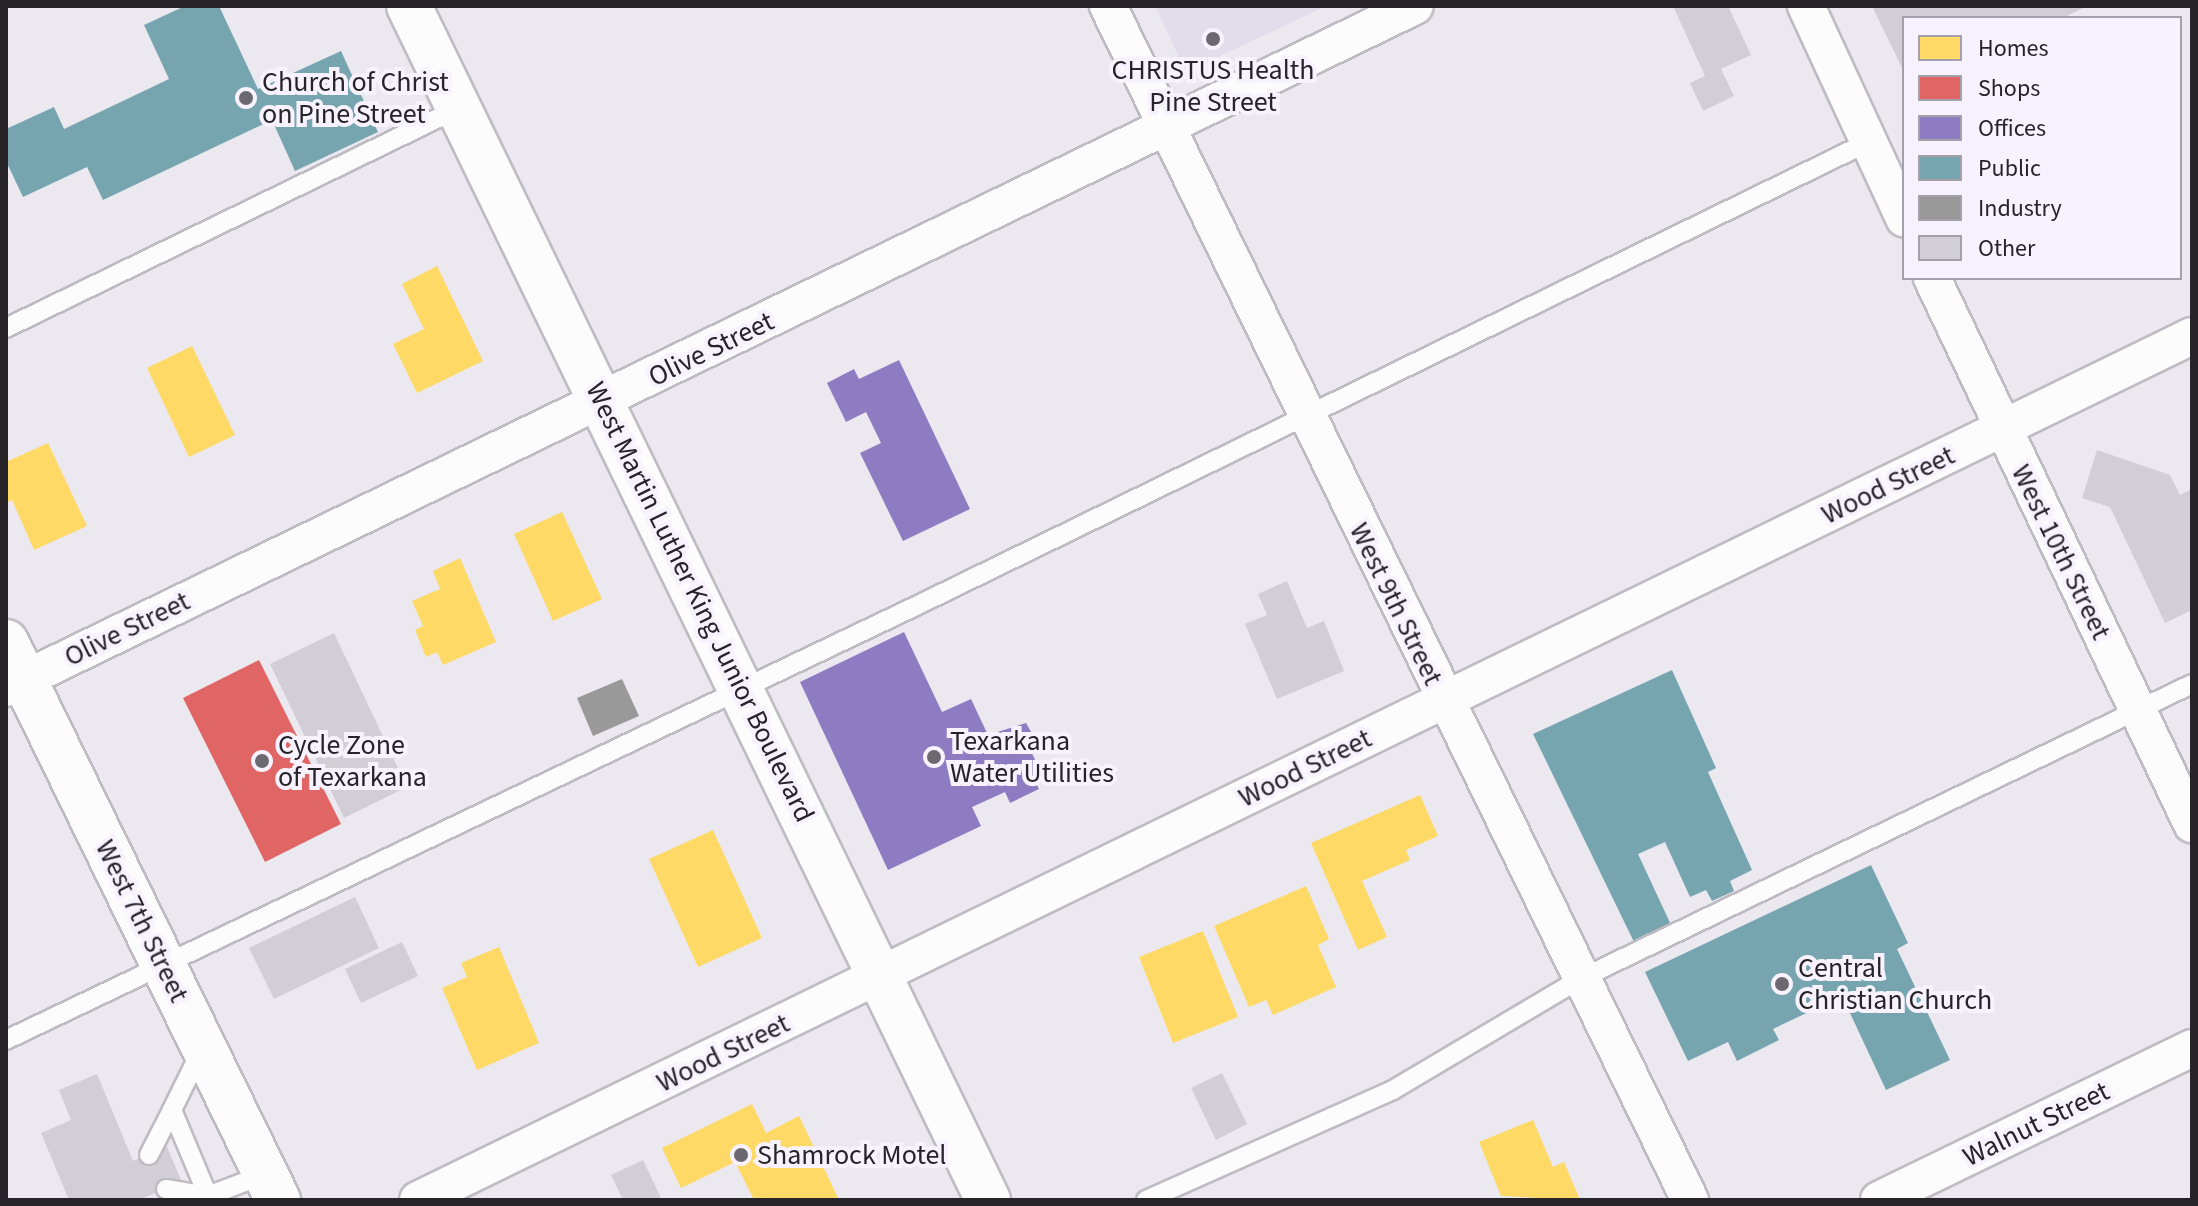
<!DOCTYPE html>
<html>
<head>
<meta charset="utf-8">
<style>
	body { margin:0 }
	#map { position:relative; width:2198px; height:1206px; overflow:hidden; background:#ebe8f0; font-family:"Source Sans 3",sans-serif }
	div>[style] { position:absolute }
	.built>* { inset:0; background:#e2dceb }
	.homes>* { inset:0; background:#ffd966 }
	.shops>* { inset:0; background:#e06666 }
	.offices>* { inset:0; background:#8e7cc3 }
	.public>* { inset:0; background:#76a5af }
	.industry>* { inset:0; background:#999 }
	.building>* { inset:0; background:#d1cfd5 }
	.roads { filter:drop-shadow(2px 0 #bebcc2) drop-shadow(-2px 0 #bebcc2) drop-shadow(0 2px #bebcc2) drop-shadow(0 -2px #bebcc2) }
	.service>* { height:18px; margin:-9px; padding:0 9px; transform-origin:9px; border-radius:9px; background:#fcfcfd }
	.minor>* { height:36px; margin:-18px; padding:0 18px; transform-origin:18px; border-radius:18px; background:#fcfcfd }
	.primary>* { height:44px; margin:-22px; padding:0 22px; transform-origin:22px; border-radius:22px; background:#fcfcfd }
	.dots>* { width:22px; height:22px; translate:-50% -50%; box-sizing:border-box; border:4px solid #f7f2fe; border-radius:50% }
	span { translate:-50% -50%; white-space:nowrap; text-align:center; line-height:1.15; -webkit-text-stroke:8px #f7f2fe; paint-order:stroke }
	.poi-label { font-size:28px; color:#262429 }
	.left { translate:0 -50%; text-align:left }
	.street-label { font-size:28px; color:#262429 }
	.frame { position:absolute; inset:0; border:8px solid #262429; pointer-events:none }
	.legend { position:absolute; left:1902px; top:16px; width:280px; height:264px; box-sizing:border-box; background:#f7f2fe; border:2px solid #a3a0a9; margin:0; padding:10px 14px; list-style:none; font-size:24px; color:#262429 }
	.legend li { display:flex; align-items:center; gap:16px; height:40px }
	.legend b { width:40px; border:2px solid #a3a0a9 }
</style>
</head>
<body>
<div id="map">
	<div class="built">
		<i style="clip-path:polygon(1155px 6px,1326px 6px,1186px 72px)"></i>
	</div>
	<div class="homes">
		<i style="clip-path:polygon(437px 266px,483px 361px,417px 393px,393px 344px,424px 329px,402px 284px)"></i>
		<i style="clip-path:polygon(192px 346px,235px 435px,189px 457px,147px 368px)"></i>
		<i style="clip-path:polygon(48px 443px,87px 526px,34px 550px,12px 500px,6px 503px,6px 462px)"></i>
		<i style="clip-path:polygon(562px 512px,602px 599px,553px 621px,514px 534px)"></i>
		<i style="clip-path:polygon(460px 558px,496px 642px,443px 665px,437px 652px,426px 657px,415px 630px,423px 626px,412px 601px,440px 589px,433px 571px)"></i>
		<i style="clip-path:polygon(1420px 795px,1438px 836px,1406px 850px,1410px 860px,1362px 881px,1387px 937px,1358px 950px,1311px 843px)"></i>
		<i style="clip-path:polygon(713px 830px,762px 938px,698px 967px,649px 859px)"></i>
		<i style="clip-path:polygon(1306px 886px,1329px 939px,1318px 945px,1336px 987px,1273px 1015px,1266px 1000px,1249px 1007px,1214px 926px)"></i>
		<i style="clip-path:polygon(1203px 931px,1238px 1017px,1173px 1043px,1139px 957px)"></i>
		<i style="clip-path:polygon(499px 947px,539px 1043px,477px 1070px,442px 988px,467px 977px,461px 963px)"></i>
		<i style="clip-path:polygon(752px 1104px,766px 1133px,799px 1116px,839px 1200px,754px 1200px,735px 1162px,681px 1188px,662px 1148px)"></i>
		<i style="clip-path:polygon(1533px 1120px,1553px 1167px,1564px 1162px,1580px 1200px,1501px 1196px,1479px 1142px)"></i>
	</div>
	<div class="shops">
		<i style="clip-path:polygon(259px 660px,341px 824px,265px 862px,183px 698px)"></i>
	</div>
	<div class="offices">
		<i style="clip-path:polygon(899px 360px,970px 509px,903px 541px,860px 453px,881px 443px,866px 412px,846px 422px,827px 383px,854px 369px,859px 379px)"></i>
		<i style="clip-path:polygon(904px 632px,942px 712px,971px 699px,988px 735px,1026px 723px,1034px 737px,1026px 740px,1041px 773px,1033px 777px,1039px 789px,1010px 803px,1005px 792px,972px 807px,981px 826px,888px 870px,800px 682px)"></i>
	</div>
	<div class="public">
		<i style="clip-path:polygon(185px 6px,219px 6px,258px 89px,341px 51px,378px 132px,295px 171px,272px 120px,103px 200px,87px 167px,23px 197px,6px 161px,6px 129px,54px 107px,64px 129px,169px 79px,144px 25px)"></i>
		<i style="clip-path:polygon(1672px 670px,1716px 768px,1708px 772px,1752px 870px,1730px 881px,1734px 891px,1712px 901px,1706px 890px,1690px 897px,1665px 842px,1638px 854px,1672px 927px,1635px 944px,1533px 734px)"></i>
		<i style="clip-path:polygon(1871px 865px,1908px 943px,1897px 949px,1950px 1060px,1886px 1090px,1842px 996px,1773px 1029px,1779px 1040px,1737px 1061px,1728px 1042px,1688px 1061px,1645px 972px)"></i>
	</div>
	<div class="industry">
		<i style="clip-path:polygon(622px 679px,639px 716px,593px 736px,577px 698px)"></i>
	</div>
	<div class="building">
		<i style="clip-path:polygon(1673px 6px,1728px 6px,1751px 55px,1721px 69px,1734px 96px,1703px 111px,1690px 83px,1705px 76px)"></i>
		<i style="clip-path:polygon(1872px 6px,2087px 6px,2063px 18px,1904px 18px,1904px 72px)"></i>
		<i style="clip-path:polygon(2097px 450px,2170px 475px,2180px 495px,2192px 489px,2192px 610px,2165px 623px,2110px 507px,2082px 498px)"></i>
		<i style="clip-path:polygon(1287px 581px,1307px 628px,1324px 621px,1344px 671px,1277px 699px,1245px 624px,1267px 615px,1258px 594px)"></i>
		<i style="clip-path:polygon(334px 633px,407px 787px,344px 818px,270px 664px)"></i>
		<i style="clip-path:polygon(355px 897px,379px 948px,274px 999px,249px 948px)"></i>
		<i style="clip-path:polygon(402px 942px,418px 976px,361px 1003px,345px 969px)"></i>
		<i style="clip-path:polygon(1222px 1073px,1247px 1124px,1216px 1140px,1191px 1088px)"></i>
		<i style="clip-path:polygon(97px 1074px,133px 1161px,167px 1147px,182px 1182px,139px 1200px,69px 1200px,41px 1133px,71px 1120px,59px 1090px)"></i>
		<i style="clip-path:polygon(643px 1160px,662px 1200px,623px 1200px,611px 1175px)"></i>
	</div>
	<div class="roads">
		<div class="service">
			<i style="left:6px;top:328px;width:504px;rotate:-25.9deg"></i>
			<i style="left:6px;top:1040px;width:1010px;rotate:-25.5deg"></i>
			<i style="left:918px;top:605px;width:1057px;rotate:-25.98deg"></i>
			<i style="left:202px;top:1049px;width:68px;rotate:116.2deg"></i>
			<i style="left:172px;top:1110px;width:93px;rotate:67.3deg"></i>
			<i style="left:208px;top:1196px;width:61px;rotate:-21.1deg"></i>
			<i style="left:149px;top:1155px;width:51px;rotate:-62.9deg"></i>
			<i style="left:166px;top:1189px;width:43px;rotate:9.5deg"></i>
			<i style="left:1146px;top:1200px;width:270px;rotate:-24deg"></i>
			<i style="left:1393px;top:1090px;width:217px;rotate:-30.7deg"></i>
			<i style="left:1580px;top:979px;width:679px;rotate:-25.74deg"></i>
		</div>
		<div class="minor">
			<i style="left:1108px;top:6px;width:1328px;rotate:64.01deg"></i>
			<i style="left:1806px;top:6px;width:234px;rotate:65.2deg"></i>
			<i style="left:1932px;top:278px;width:605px;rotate:64.54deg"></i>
			<i style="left:6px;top:688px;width:1565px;rotate:-25.83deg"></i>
			<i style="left:418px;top:1200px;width:1973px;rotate:-25.97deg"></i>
			<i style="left:1879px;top:1200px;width:348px;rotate:-25.9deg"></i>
		</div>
		<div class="primary">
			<i style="left:409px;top:6px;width:1327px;rotate:64.13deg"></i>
			<i style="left:6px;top:642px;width:621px;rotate:64.01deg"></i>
		</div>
	</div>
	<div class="dots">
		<i style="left:1213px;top:39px;background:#6b696f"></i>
		<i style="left:246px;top:98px;background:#6b696f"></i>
		<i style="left:934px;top:757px;background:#6b696f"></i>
		<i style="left:262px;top:761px;background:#6b696f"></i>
		<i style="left:1782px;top:984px;background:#6b696f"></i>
		<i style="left:741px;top:1155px;background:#6b696f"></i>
	</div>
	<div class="poi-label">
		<span style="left:1213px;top:86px">CHRISTUS Health<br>Pine Street</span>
		<span class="left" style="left:262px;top:98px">Church of Christ<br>on Pine Street</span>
		<span class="left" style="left:950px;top:757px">Texarkana<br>Water Utilities</span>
		<span class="left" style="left:278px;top:761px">Cycle Zone<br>of Texarkana</span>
		<span class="left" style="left:1798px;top:984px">Central<br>Christian Church</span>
		<span class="left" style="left:757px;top:1155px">Shamrock Motel</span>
	</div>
	<div class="street-label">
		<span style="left:711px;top:349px;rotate:-26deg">Olive Street</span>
		<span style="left:1888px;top:485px;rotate:-26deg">Wood Street</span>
		<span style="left:2061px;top:552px;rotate:64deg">West 10th Street</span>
		<span style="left:700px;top:602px;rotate:64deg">West Martin Luther King Junior Boulevard</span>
		<span style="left:1396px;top:604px;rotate:64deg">West 9th Street</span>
		<span style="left:127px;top:629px;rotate:-26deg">Olive Street</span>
		<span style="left:1305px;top:768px;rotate:-26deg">Wood Street</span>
		<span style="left:142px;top:921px;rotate:64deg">West 7th Street</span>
		<span style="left:723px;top:1053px;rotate:-26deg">Wood Street</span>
		<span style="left:2036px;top:1124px;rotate:-26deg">Walnut Street</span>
	</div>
	<div class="frame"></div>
	<ul class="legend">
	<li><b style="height:22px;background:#ffd966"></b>Homes</li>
	<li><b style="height:22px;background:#e06666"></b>Shops</li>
	<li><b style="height:22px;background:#8e7cc3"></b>Offices</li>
	<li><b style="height:22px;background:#76a5af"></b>Public</li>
	<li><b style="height:22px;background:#999"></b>Industry</li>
	<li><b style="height:22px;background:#d1cfd5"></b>Other</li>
	</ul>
</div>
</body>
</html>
